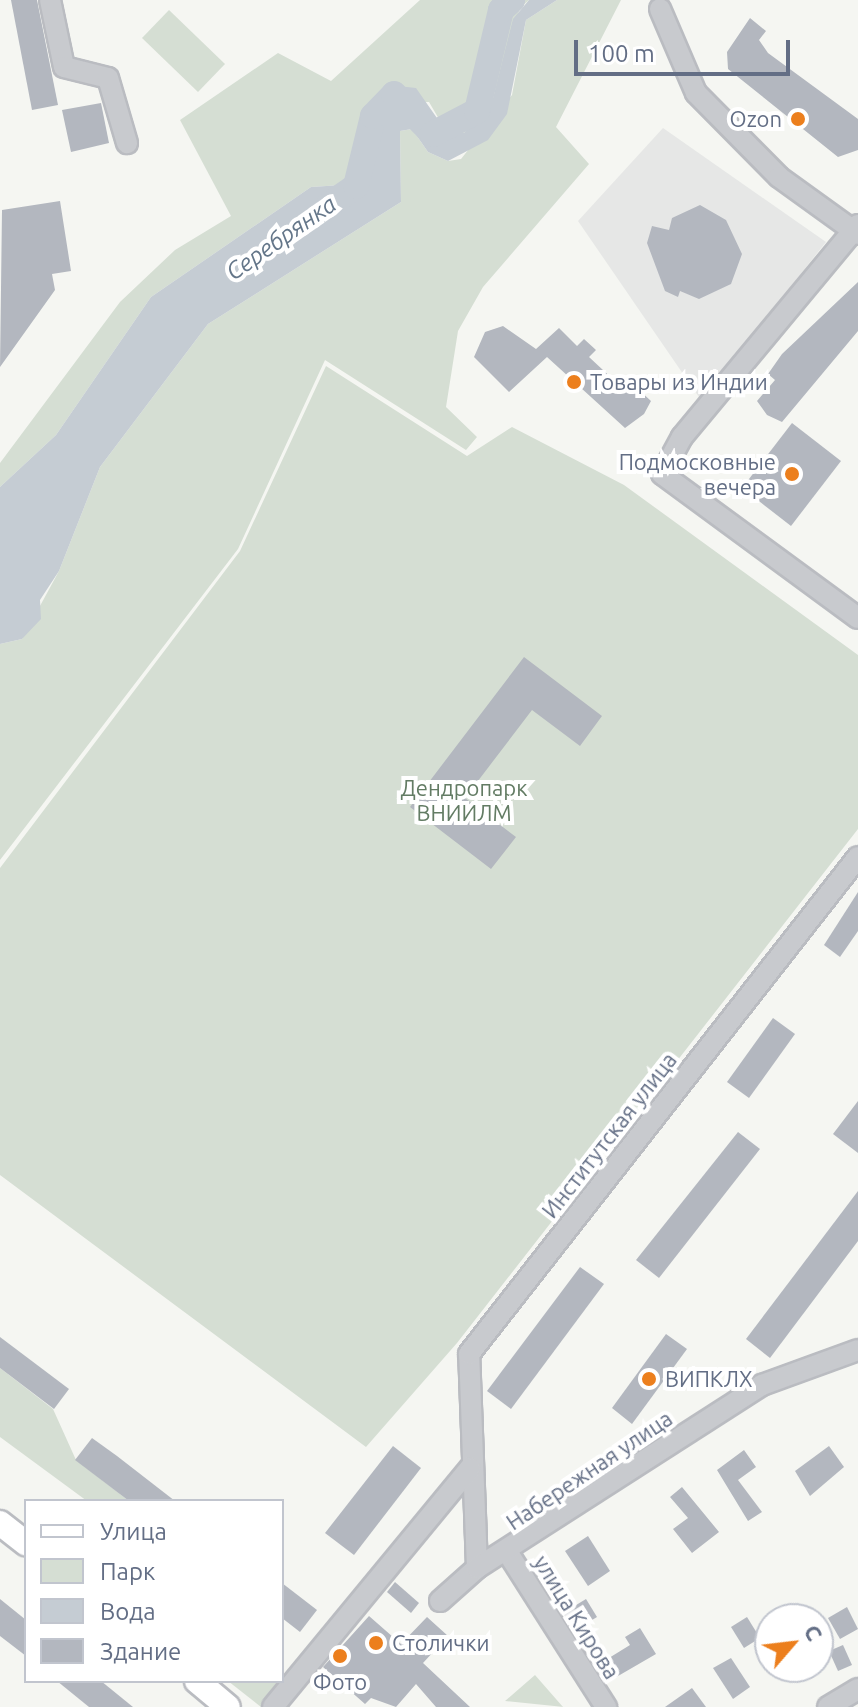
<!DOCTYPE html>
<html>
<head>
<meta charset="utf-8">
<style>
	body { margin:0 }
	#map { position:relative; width:858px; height:1707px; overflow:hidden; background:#f5f6f2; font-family:Ubuntu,sans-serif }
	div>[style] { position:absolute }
	.built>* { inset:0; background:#e6e7e6 }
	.green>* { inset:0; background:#d5ded3 }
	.water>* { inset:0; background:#c5ccd3 }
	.river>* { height:26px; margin:-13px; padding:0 13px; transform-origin:13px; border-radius:13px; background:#c5ccd3 }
	.building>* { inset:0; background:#b3b7bf }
	.roads { filter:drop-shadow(2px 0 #babcc1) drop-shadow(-2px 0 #babcc1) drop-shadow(0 2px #babcc1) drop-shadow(0 -2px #babcc1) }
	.minor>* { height:20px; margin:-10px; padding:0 10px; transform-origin:10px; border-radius:10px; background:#c8cace }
	.major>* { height:24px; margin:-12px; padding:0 12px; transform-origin:12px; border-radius:12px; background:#fff }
	.dots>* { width:22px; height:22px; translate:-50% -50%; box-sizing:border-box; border:4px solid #fff; border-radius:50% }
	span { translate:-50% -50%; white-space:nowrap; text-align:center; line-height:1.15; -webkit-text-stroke:8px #fff; paint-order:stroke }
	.poi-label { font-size:22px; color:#636e85 }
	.right { translate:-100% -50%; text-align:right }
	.left { translate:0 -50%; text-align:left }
	.park-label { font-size:22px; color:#637c64 }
	.street-label { font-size:22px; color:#636e85 }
	.water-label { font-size:24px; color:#647689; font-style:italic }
	.legend { position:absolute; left:24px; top:1499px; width:260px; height:184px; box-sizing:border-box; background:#fff; border:2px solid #c1c5ce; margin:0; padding:10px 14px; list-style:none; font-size:24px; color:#636e85 }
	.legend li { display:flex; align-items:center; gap:16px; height:40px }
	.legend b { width:40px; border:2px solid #c1c5ce }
	.north { position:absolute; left:754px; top:1603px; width:80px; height:80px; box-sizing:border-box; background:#fff; border:2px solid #c1c5ce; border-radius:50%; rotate:62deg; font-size:22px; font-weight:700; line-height:32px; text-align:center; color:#636e85 }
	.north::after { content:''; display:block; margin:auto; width:28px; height:36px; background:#ec7f1d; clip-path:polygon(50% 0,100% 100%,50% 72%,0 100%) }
	.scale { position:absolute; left:574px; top:40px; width:216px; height:36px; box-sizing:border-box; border:4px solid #636e85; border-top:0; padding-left:10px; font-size:24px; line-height:28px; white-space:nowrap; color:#636e85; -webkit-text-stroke:6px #fff; paint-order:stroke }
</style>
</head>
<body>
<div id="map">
	<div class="built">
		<i style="clip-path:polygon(663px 128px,826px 242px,701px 400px,578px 221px)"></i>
	</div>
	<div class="green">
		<i style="clip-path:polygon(420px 0,529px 0,520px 8px,493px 98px,477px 120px,464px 133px,446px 131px,429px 102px,382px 102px,369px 172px,357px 184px,311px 187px,151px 297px,56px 435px,0 487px,0 463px,120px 302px,175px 250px,231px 216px,180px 120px,278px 53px,331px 81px)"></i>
		<i style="clip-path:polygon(557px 0,621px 0,556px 127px,589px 164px,483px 287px,458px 331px,446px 407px,477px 437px,466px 450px,325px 360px,238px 549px,0 860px,0 644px,22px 639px,59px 571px,100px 467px,208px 324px,401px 202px,400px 131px,412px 129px,428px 152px,448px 161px,461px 159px,512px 95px,526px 20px)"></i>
		<i style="clip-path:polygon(169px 10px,225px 64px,198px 92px,142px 38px)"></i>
		<i style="clip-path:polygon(326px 366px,467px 456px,512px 427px,624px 485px,858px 655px,858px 829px,457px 1343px,366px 1447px,0 1175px,0 868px,240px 551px)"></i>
		<i style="clip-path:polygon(0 1368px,53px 1409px,76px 1460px,129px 1501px,87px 1501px,0 1437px)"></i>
		<i style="clip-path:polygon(535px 1675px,563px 1707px,564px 1707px,505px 1701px)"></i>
		<i style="clip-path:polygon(228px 1681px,282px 1681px,261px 1707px)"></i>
	</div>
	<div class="water">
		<i style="clip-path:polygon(529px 0,557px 0,526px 20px,507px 114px,488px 140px,448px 161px,428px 152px,412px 129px,400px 131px,401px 202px,208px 324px,100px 467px,59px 571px,40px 600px,41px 619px,22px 639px,0 644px,0 487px,56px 435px,151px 297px,311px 187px,357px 184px,369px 172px,382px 102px,398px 86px,416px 88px,446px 131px,464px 133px,493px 98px,513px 19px)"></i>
	</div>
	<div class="river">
		<i style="left:329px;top:205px;width:33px;rotate:-35deg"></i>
		<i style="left:356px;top:186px;width:72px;rotate:-76.3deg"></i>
		<i style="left:373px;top:116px;width:30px;rotate:-46deg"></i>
		<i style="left:394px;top:94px;width:56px;rotate:45.7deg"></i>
		<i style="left:433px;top:134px;width:50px;rotate:-27.6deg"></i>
		<i style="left:477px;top:111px;width:104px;rotate:-76.6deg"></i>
		<i style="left:501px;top:10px;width:15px;rotate:-42deg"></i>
	</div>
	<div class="building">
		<i style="clip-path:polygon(11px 0,37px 0,58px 105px,32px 110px)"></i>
		<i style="clip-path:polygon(750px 18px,766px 31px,759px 40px,768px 53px,858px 119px,858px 150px,838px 157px,728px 69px,727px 52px)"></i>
		<i style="clip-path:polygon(101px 103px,109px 143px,71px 152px,62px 110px)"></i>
		<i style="clip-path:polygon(60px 201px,71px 271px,52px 274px,55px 290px,0 367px,2px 210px)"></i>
		<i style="clip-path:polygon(700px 205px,726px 220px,742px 254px,731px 284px,699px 299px,680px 291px,678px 297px,665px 291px,647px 243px,652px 226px,669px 230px,672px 218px)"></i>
		<i style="clip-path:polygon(858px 282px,858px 331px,782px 422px,767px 415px,757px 401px,775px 380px,768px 374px,782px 354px)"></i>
		<i style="clip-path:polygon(503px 326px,536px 349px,559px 328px,577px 346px,584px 339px,596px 350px,589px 357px,618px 384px,625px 377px,651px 401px,644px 414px,625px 428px,547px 357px,509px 392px,474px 357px,485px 332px)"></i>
		<i style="clip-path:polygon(792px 423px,841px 461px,791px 526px,742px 488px)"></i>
		<i style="clip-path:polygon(524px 657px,602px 716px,580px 746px,532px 710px,465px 798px,516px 837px,491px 869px,410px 807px)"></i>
		<i style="clip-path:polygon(858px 892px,858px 931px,840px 957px,824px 945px)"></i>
		<i style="clip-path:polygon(773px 1018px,795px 1034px,749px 1098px,727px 1082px)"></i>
		<i style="clip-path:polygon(858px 1101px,858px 1153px,833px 1134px)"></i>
		<i style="clip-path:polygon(738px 1132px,760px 1149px,659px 1278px,636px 1260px)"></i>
		<i style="clip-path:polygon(858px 1191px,858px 1241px,770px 1358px,746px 1339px)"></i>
		<i style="clip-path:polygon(580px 1267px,604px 1284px,511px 1409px,487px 1391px)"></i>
		<i style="clip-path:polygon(666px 1334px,687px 1349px,632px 1424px,612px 1408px)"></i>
		<i style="clip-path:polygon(0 1337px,69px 1389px,54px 1409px,0 1368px)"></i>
		<i style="clip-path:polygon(92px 1438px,117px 1456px,175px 1501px,129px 1501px,75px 1460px)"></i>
		<i style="clip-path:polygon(393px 1446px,421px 1468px,354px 1555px,325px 1533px)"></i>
		<i style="clip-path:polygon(829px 1446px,844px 1467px,810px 1496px,795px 1471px)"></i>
		<i style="clip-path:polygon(744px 1450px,756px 1467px,738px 1480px,762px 1512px,748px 1521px,717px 1470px)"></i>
		<i style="clip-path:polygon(682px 1487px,719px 1532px,692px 1553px,673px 1529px,688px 1518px,670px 1497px)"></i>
		<i style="clip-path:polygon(588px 1536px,610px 1571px,588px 1586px,565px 1551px)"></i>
		<i style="clip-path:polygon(395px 1582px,419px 1603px,411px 1613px,387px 1592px)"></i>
		<i style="clip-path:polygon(282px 1583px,317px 1610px,300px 1632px,282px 1618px)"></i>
		<i style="clip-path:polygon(0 1599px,26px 1620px,26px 1656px,0 1636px)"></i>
		<i style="clip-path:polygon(586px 1599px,597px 1617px,574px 1631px,563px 1613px)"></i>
		<i style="clip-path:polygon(847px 1607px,858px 1629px,840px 1639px,828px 1618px)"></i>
		<i style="clip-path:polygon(369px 1616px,401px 1644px,427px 1617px,448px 1636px,423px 1663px,470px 1707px,436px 1707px,416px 1684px,396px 1707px,371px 1698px,365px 1704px,323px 1667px)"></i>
		<i style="clip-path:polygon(747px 1617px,760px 1638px,744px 1648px,731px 1627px)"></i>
		<i style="clip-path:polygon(640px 1628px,656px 1654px,606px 1683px,596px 1666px,630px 1645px,625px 1637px)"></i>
		<i style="clip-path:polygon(843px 1645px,852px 1665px,838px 1671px,829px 1651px)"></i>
		<i style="clip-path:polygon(731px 1658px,750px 1687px,733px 1699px,713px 1668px)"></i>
		<i style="clip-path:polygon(57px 1681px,101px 1681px,133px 1707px,89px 1707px)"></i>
		<i style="clip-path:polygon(692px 1688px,706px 1707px,665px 1707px)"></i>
	</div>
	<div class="roads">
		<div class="minor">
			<i style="left:50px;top:0;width:68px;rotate:78.2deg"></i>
			<i style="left:64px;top:67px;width:45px;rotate:14deg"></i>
			<i style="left:108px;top:78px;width:68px;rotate:73.7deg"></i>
			<i style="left:660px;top:9px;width:91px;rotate:66.8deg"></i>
			<i style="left:696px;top:93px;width:118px;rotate:45.3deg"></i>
			<i style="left:779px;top:177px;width:97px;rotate:35.8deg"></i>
			<i style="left:858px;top:225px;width:276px;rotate:129.7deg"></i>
			<i style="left:682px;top:437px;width:42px;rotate:118.4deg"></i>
			<i style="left:662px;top:474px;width:243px;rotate:36.3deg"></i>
			<i style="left:508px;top:1553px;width:183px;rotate:57.5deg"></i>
			<i style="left:477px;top:1568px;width:214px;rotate:-92.1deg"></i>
			<i style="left:469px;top:1354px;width:631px;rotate:-51.95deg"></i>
			<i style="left:440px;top:1601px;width:50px;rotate:-41.7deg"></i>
			<i style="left:477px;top:1568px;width:339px;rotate:-32.7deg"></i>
			<i style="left:762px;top:1385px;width:102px;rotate:-20deg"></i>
			<i style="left:273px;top:1707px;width:310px;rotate:-50.5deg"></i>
			<i style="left:828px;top:1707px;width:35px;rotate:-31deg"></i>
		</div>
		<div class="major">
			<i style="left:0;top:1523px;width:33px;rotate:38deg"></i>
			<i style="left:197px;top:1681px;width:40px;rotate:40deg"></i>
		</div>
	</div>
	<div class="dots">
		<i style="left:798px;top:119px;background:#ec7f1d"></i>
		<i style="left:574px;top:382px;background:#ec7f1d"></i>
		<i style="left:792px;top:474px;background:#ec7f1d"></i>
		<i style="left:649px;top:1379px;background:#ec7f1d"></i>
		<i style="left:376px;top:1643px;background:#ec7f1d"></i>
		<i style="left:340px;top:1656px;background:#ec7f1d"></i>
	</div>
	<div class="poi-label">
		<span class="right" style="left:782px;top:119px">Ozon</span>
		<span class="left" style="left:590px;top:382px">Товары из Индии</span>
		<span class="right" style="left:776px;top:474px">Подмосковные<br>вечера</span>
		<span class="left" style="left:665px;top:1379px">ВИПКЛХ</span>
		<span class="left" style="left:392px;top:1643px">Столички</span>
		<span style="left:340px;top:1682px">Фото</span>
	</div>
	<div class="park-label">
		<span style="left:464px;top:800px">Дендропарк<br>ВНИИЛМ</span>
	</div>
	<div class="street-label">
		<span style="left:609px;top:1135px;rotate:-52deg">Институтская улица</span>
		<span style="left:589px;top:1470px;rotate:-34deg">Набережная улица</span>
		<span style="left:577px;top:1617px;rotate:58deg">улица Кирова</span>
	</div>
	<div class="water-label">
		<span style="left:281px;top:238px;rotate:-35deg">Серебрянка</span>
	</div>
	<ul class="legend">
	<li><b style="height:10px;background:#fff"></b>Улица</li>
	<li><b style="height:22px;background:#d5ded3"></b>Парк</li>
	<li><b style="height:22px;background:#c5ccd3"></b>Вода</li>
	<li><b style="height:22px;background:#b3b7bf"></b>Здание</li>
	</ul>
	<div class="north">С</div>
	<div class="scale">100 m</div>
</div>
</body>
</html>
